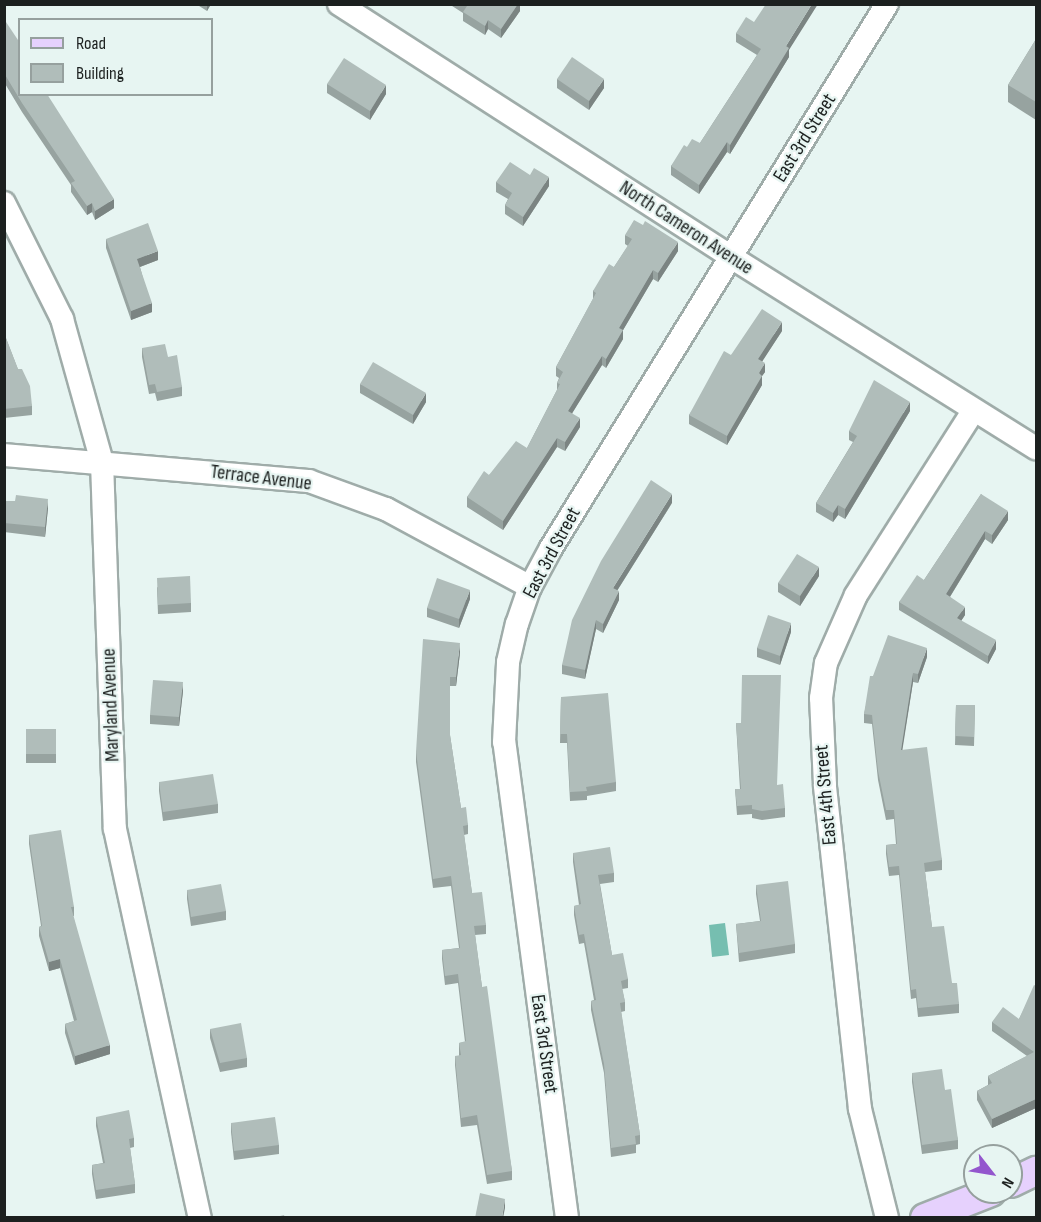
<!DOCTYPE html>
<html>
<head>
<meta charset="utf-8">
<style>
	body { margin:0 }
	#map { position:relative; width:1041px; height:1222px; overflow:hidden; background:#e7f5f2; font-family:"Sofia Sans Condensed",sans-serif }
	div>[style] { position:absolute }
	.water>* { inset:0; background:#76beb0 }
	.roads { filter:drop-shadow(2px 0 #9faca9) drop-shadow(-2px 0 #9faca9) drop-shadow(0 2px #9faca9) drop-shadow(0 -2px #9faca9) }
	.minor>* { height:22px; margin:-11px; padding:0 11px; transform-origin:11px; border-radius:11px; background:#fff }
	.major>* { height:28px; margin:-14px; padding:0 14px; transform-origin:14px; border-radius:14px; background:#e6d1fd }
	.wall>* { inset:0; background:#97a3a0 }
	.shaded-wall>* { inset:0; background:#7b8482 }
	.building>* { inset:0; background:#b0bdba }
	span { translate:-50% -50%; white-space:nowrap; text-align:center; line-height:1.15; -webkit-text-stroke:4.5px #e7f5f2; paint-order:stroke }
	.street-label { font-size:20px; color:#1c201f }
	.frame { position:absolute; inset:0; border:6px solid #1c201f; pointer-events:none }
	.legend { position:absolute; left:18px; top:18px; width:195px; height:78px; box-sizing:border-box; background:#e7f5f2; border:2px solid #96a09e; margin:0; padding:8px 10px; list-style:none; font-size:18px; color:#1c201f }
	.legend li { display:flex; align-items:center; gap:12px; height:30px }
	.legend b { width:30px; border:2px solid #96a09e }
	.north { position:absolute; left:963px; top:1144px; width:60px; height:60px; box-sizing:border-box; background:#e7f5f2; border:2px solid #96a09e; border-radius:50%; rotate:121deg; font-size:16px; font-weight:700; line-height:24px; text-align:center; color:#1c201f }
	.north::after { content:''; display:block; margin:auto; width:21px; height:27px; background:#9356cd; clip-path:polygon(50% 0,100% 100%,50% 72%,0 100%) }
</style>
</head>
<body>
<div id="map">
	<div class="water">
		<i style="clip-path:polygon(725px 923px,729px 955px,712px 957px,709px 925px)"></i>
	</div>
	<div class="roads">
		<div class="minor">
			<i style="left:339px;top:4px;width:467px;rotate:32.8deg"></i>
			<i style="left:731px;top:257px;width:360px;rotate:32.1deg"></i>
			<i style="left:4px;top:203px;width:130px;rotate:63.4deg"></i>
			<i style="left:62px;top:319px;width:148px;rotate:74.4deg"></i>
			<i style="left:102px;top:462px;width:367px;rotate:88deg"></i>
			<i style="left:115px;top:829px;width:398px;rotate:77.7deg"></i>
			<i style="left:4px;top:455px;width:306px;rotate:4.9deg"></i>
			<i style="left:309px;top:481px;width:82px;rotate:20deg"></i>
			<i style="left:386px;top:509px;width:164px;rotate:28.4deg"></i>
			<i style="left:567px;top:1218px;width:480px;rotate:-97.5deg"></i>
			<i style="left:504px;top:742px;width:80px;rotate:-87.1deg"></i>
			<i style="left:508px;top:662px;width:39px;rotate:-77deg"></i>
			<i style="left:517px;top:624px;width:39px;rotate:-71deg"></i>
			<i style="left:530px;top:587px;width:44px;rotate:-61.7deg"></i>
			<i style="left:551px;top:548px;width:639px;rotate:-58.3deg"></i>
			<i style="left:887px;top:1218px;width:112px;rotate:-103.9deg"></i>
			<i style="left:860px;top:1109px;width:326px;rotate:-96.2deg"></i>
			<i style="left:825px;top:785px;width:87px;rotate:-92.6deg"></i>
			<i style="left:821px;top:698px;width:35px;rotate:-82deg"></i>
			<i style="left:826px;top:663px;width:74px;rotate:-66.2deg"></i>
			<i style="left:856px;top:595px;width:219px;rotate:-57.5deg"></i>
		</div>
		<div class="major">
			<i style="left:1011px;top:1183px;width:28px;rotate:-26deg"></i>
			<i style="left:925px;top:1218px;width:71px;rotate:-21.5deg"></i>
		</div>
	</div>
	<div class="wall">
		<i style="clip-path:polygon(196px 4px,211px 4px,207px 11px)"></i>
		<i style="clip-path:polygon(449px 4px,520px 4px,520px 11px,501px 38px,488px 29px,485px 35px,463px 21px,463px 13px)"></i>
		<i style="clip-path:polygon(4px 19px,20px 94px,114px 208px,95px 220px,92px 212px,87px 215px,71px 192px,71px 185px,22px 112px,4px 82px)"></i>
		<i style="clip-path:polygon(736px 33px,789px 50px,789px 57px,730px 154px,727px 152px,699px 194px,671px 175px,671px 166px,687px 147px,700px 143px,757px 55px,736px 42px)"></i>
		<i style="clip-path:polygon(1036px 39px,1036px 120px,1008px 102px,1008px 85px)"></i>
		<i style="clip-path:polygon(557px 79px,604px 88px,589px 110px,557px 88px)"></i>
		<i style="clip-path:polygon(327px 84px,386px 94px,370px 120px,327px 93px)"></i>
		<i style="clip-path:polygon(530px 175px,549px 186px,523px 226px,505px 214px,505px 205px,508px 199px,496px 192px,496px 182px)"></i>
		<i style="clip-path:polygon(625px 235px,678px 251px,658px 282px,653px 279px,623px 330px,623px 339px,606px 368px,602px 365px,572px 413px,580px 427px,565px 451px,557px 447px,503px 530px,467px 507px,467px 497px,489px 475px,527px 448px,557px 390px,557px 383px,559px 378px,556px 376px,556px 367px,593px 299px,593px 291px,614px 267px,628px 246px,625px 244px)"></i>
		<i style="clip-path:polygon(106px 239px,158px 260px,140px 267px,152px 312px,131px 320px,106px 248px)"></i>
		<i style="clip-path:polygon(782px 331px,762px 361px,765px 372px,762px 376px,762px 385px,727px 445px,689px 424px,689px 415px,731px 355px)"></i>
		<i style="clip-path:polygon(4px 333px,32px 406px,32px 415px,4px 418px)"></i>
		<i style="clip-path:polygon(142px 348px,168px 357px,182px 387px,182px 396px,157px 401px,155px 393px,149px 394px,142px 357px)"></i>
		<i style="clip-path:polygon(360px 384px,426px 402px,413px 424px,360px 393px)"></i>
		<i style="clip-path:polygon(910px 411px,845px 519px,838px 515px,833px 522px,816px 512px,816px 503px,853px 442px,849px 440px,849px 431px)"></i>
		<i style="clip-path:polygon(981px 494px,1008px 520px,992px 544px,985px 539px,950px 597px,965px 615px,961px 621px,996px 649px,988px 664px,899px 610px,899px 602px,924px 580px)"></i>
		<i style="clip-path:polygon(4px 501px,48px 508px,45px 537px,4px 532px)"></i>
		<i style="clip-path:polygon(672px 503px,617px 591px,619px 600px,603px 633px,596px 629px,585px 679px,562px 674px,562px 665px)"></i>
		<i style="clip-path:polygon(819px 576px,800px 606px,778px 592px,778px 583px)"></i>
		<i style="clip-path:polygon(157px 587px,191px 603px,191px 612px,158px 614px)"></i>
		<i style="clip-path:polygon(470px 599px,459px 628px,427px 617px,427px 608px)"></i>
		<i style="clip-path:polygon(791px 632px,780px 665px,757px 657px,757px 648px)"></i>
		<i style="clip-path:polygon(460px 653px,456px 686px,450px 686px,450px 735px,461px 808px,468px 825px,468px 834px,464px 835px,472px 893px,486px 925px,486px 934px,475px 935px,482px 987px,512px 1171px,512px 1180px,487px 1184px,477px 1125px,461px 1127px,455px 1065px,455px 1056px,459px 1056px,459px 1043px,465px 1042px,458px 983px,445px 985px,442px 959px,442px 950px,459px 948px,451px 886px,433px 888px,416px 762px,416px 752px)"></i>
		<i style="clip-path:polygon(927px 657px,918px 683px,913px 682px,902px 749px,942px 860px,942px 870px,925px 872px,932px 927px,959px 1004px,959px 1013px,918px 1017px,916px 998px,911px 999px,899px 875px,889px 876px,886px 854px,886px 845px,896px 844px,894px 819px,886px 820px,878px 780px,872px 724px,864px 723px,864px 714px,873px 676px)"></i>
		<i style="clip-path:polygon(183px 691px,179px 726px,150px 724px,150px 715px)"></i>
		<i style="clip-path:polygon(561px 697px,616px 782px,616px 791px,587px 796px,587px 800px,570px 801px,567px 743px,560px 743px)"></i>
		<i style="clip-path:polygon(956px 705px,975px 705px,974px 746px,955px 745px)"></i>
		<i style="clip-path:polygon(736px 723px,777px 785px,785px 808px,785px 817px,762px 820px,752px 818px,752px 814px,737px 815px,735px 789px,740px 789px)"></i>
		<i style="clip-path:polygon(26px 729px,56px 729px,56px 763px,26px 763px)"></i>
		<i style="clip-path:polygon(159px 782px,218px 804px,218px 813px,163px 821px,159px 791px)"></i>
		<i style="clip-path:polygon(29px 835px,74px 907px,74px 916px,73px 916px,110px 1054px,75px 1065px,65px 1033px,65px 1024px,74px 1021px,60px 968px,49px 971px,39px 936px,39px 927px,41px 926px,29px 844px)"></i>
		<i style="clip-path:polygon(573px 853px,614px 873px,614px 882px,600px 884px,612px 955px,628px 979px,628px 988px,622px 989px,625px 1002px,625px 1011px,621px 1012px,640px 1135px,640px 1144px,636px 1145px,636px 1153px,611px 1157px,604px 1073px,591px 1010px,591px 1001px,594px 1000px,584px 943px,579px 944px,574px 915px,574px 906px,579px 905px,573px 862px)"></i>
		<i style="clip-path:polygon(756px 885px,795px 944px,795px 953px,739px 962px,736px 924px,760px 921px,756px 894px)"></i>
		<i style="clip-path:polygon(187px 890px,226px 911px,226px 920px,191px 926px,187px 899px)"></i>
		<i style="clip-path:polygon(1036px 986px,1036px 1108px,992px 1128px,977px 1100px,977px 1091px,988px 1085px,988px 1076px,1027px 1056px,992px 1031px,992px 1022px,1019px 1019px)"></i>
		<i style="clip-path:polygon(210px 1029px,247px 1058px,247px 1067px,220px 1072px,210px 1038px)"></i>
		<i style="clip-path:polygon(912px 1073px,945px 1090px,958px 1140px,958px 1149px,922px 1154px,912px 1082px)"></i>
		<i style="clip-path:polygon(96px 1117px,134px 1138px,134px 1147px,130px 1148px,135px 1184px,135px 1193px,96px 1199px,92px 1174px,92px 1165px,103px 1163px,96px 1126px)"></i>
		<i style="clip-path:polygon(231px 1123px,279px 1145px,279px 1154px,234px 1160px,231px 1132px)"></i>
	</div>
	<div class="shaded-wall">
		<i style="clip-path:polygon(207px 4px,211px 4px,207px 11px)"></i>
		<i style="clip-path:polygon(518px 4px,520px 4px,520px 11px,501px 38px,501px 29px)"></i>
		<i style="clip-path:polygon(812px 4px,818px 4px,789px 50px,789px 57px,730px 154px,730px 145px,786px 46px)"></i>
		<i style="clip-path:polygon(488px 20px,488px 29px,485px 35px,485px 26px)"></i>
		<i style="clip-path:polygon(604px 79px,604px 88px,589px 110px,589px 101px)"></i>
		<i style="clip-path:polygon(386px 85px,386px 94px,370px 120px,370px 111px)"></i>
		<i style="clip-path:polygon(727px 142px,727px 152px,699px 194px,699px 185px)"></i>
		<i style="clip-path:polygon(549px 177px,549px 186px,523px 226px,523px 217px)"></i>
		<i style="clip-path:polygon(114px 199px,114px 208px,95px 220px,95px 211px)"></i>
		<i style="clip-path:polygon(92px 203px,92px 212px,87px 215px,87px 206px)"></i>
		<i style="clip-path:polygon(678px 242px,678px 251px,658px 282px,658px 273px)"></i>
		<i style="clip-path:polygon(158px 251px,158px 260px,137px 268px,137px 259px)"></i>
		<i style="clip-path:polygon(653px 270px,653px 279px,619px 337px,619px 328px)"></i>
		<i style="clip-path:polygon(152px 303px,152px 312px,131px 320px,131px 311px)"></i>
		<i style="clip-path:polygon(782px 322px,782px 331px,758px 368px,758px 359px)"></i>
		<i style="clip-path:polygon(623px 330px,623px 339px,606px 368px,606px 359px)"></i>
		<i style="clip-path:polygon(602px 356px,602px 365px,568px 420px,568px 411px)"></i>
		<i style="clip-path:polygon(765px 363px,765px 372px,762px 376px,762px 385px,727px 445px,727px 436px,759px 373px)"></i>
		<i style="clip-path:polygon(426px 393px,426px 402px,413px 424px,413px 415px)"></i>
		<i style="clip-path:polygon(910px 402px,910px 411px,845px 519px,845px 509px)"></i>
		<i style="clip-path:polygon(580px 418px,580px 427px,565px 451px,565px 442px)"></i>
		<i style="clip-path:polygon(557px 438px,557px 447px,503px 530px,503px 521px)"></i>
		<i style="clip-path:polygon(672px 494px,672px 503px,613px 597px,613px 588px)"></i>
		<i style="clip-path:polygon(48px 499px,48px 508px,45px 537px,45px 527px)"></i>
		<i style="clip-path:polygon(838px 505px,838px 515px,833px 522px,833px 513px)"></i>
		<i style="clip-path:polygon(1008px 511px,1008px 520px,992px 544px,992px 535px)"></i>
		<i style="clip-path:polygon(985px 531px,985px 539px,946px 603px,946px 594px)"></i>
		<i style="clip-path:polygon(819px 567px,819px 576px,800px 606px,800px 596px)"></i>
		<i style="clip-path:polygon(470px 590px,470px 599px,459px 628px,459px 619px)"></i>
		<i style="clip-path:polygon(619px 591px,619px 600px,603px 633px,603px 624px)"></i>
		<i style="clip-path:polygon(965px 607px,965px 615px,957px 627px,957px 618px)"></i>
		<i style="clip-path:polygon(596px 620px,596px 629px,585px 679px,585px 670px)"></i>
		<i style="clip-path:polygon(791px 623px,791px 632px,780px 665px,780px 656px)"></i>
		<i style="clip-path:polygon(996px 640px,996px 649px,988px 664px,988px 656px)"></i>
		<i style="clip-path:polygon(460px 643px,460px 653px,456px 686px,456px 677px)"></i>
		<i style="clip-path:polygon(927px 648px,927px 657px,918px 683px,918px 674px)"></i>
		<i style="clip-path:polygon(913px 673px,913px 682px,901px 759px,901px 750px)"></i>
		<i style="clip-path:polygon(183px 682px,183px 691px,179px 726px,179px 717px)"></i>
		<i style="clip-path:polygon(60px 959px,60px 968px,49px 971px,49px 962px)"></i>
		<i style="clip-path:polygon(110px 1045px,110px 1054px,75px 1065px,75px 1056px)"></i>
		<i style="clip-path:polygon(1036px 1099px,1036px 1108px,992px 1128px,992px 1119px)"></i>
		<i style="clip-path:polygon(505px 1199px,505px 1208px,503px 1218px,502px 1218px)"></i>
	</div>
	<div class="building">
		<i style="clip-path:polygon(464px 4px,518px 4px,501px 29px,488px 20px,485px 26px,463px 12px,467px 6px)"></i>
		<i style="clip-path:polygon(766px 4px,812px 4px,786px 46px,789px 48px,730px 145px,727px 142px,699px 185px,671px 166px,684px 145px,687px 147px,692px 139px,700px 143px,761px 49px,736px 33px,746px 17px,754px 22px)"></i>
		<i style="clip-path:polygon(4px 19px,20px 43px,20px 94px,47px 94px,114px 199px,95px 211px,92px 203px,87px 206px,71px 183px,75px 181px,22px 103px,4px 73px)"></i>
		<i style="clip-path:polygon(1036px 39px,1036px 102px,1008px 85px)"></i>
		<i style="clip-path:polygon(572px 57px,604px 79px,589px 101px,557px 79px)"></i>
		<i style="clip-path:polygon(344px 58px,386px 85px,370px 111px,327px 84px)"></i>
		<i style="clip-path:polygon(510px 162px,530px 175px,534px 168px,549px 177px,523px 217px,505px 205px,512px 193px,496px 182px)"></i>
		<i style="clip-path:polygon(634px 220px,643px 225px,645px 221px,678px 242px,658px 273px,653px 270px,619px 328px,623px 330px,606px 359px,602px 356px,568px 411px,580px 418px,565px 442px,557px 438px,503px 521px,467px 497px,484px 471px,489px 475px,516px 441px,527px 448px,560px 384px,557px 383px,563px 372px,556px 367px,596px 293px,593px 291px,609px 264px,614px 267px,632px 239px,625px 235px)"></i>
		<i style="clip-path:polygon(148px 223px,158px 251px,137px 259px,152px 303px,131px 311px,106px 239px)"></i>
		<i style="clip-path:polygon(762px 309px,782px 322px,758px 359px,765px 363px,759px 373px,762px 376px,727px 436px,689px 415px,724px 351px,731px 355px)"></i>
		<i style="clip-path:polygon(4px 333px,18px 369px,22px 369px,30px 386px,32px 406px,4px 409px)"></i>
		<i style="clip-path:polygon(165px 344px,168px 357px,177px 355px,182px 387px,157px 392px,155px 384px,149px 385px,142px 348px)"></i>
		<i style="clip-path:polygon(373px 362px,426px 393px,413px 415px,360px 384px)"></i>
		<i style="clip-path:polygon(874px 380px,910px 402px,845px 509px,838px 505px,833px 513px,816px 503px,857px 436px,849px 431px)"></i>
		<i style="clip-path:polygon(651px 480px,672px 494px,613px 588px,619px 591px,603px 624px,596px 620px,585px 670px,562px 665px,572px 620px,601px 561px)"></i>
		<i style="clip-path:polygon(981px 494px,1008px 511px,992px 535px,985px 531px,946px 594px,965px 607px,957px 618px,996px 640px,988px 656px,899px 602px,917px 575px,924px 580px)"></i>
		<i style="clip-path:polygon(16px 495px,48px 499px,45px 527px,4px 523px,4px 501px,15px 501px)"></i>
		<i style="clip-path:polygon(797px 554px,819px 567px,800px 596px,778px 583px)"></i>
		<i style="clip-path:polygon(190px 576px,191px 603px,158px 605px,157px 578px)"></i>
		<i style="clip-path:polygon(437px 578px,470px 590px,459px 619px,427px 608px)"></i>
		<i style="clip-path:polygon(768px 615px,791px 623px,780px 656px,757px 648px)"></i>
		<i style="clip-path:polygon(888px 635px,927px 648px,918px 674px,913px 673px,901px 750px,927px 747px,942px 860px,924px 863px,932px 927px,944px 926px,952px 983px,957px 983px,959px 1004px,918px 1008px,916px 989px,911px 990px,899px 866px,889px 867px,886px 845px,897px 844px,894px 810px,886px 810px,878px 771px,872px 715px,864px 714px,870px 676px,873px 676px)"></i>
		<i style="clip-path:polygon(423px 639px,460px 643px,456px 677px,450px 677px,450px 735px,461px 808px,466px 807px,468px 825px,463px 826px,472px 893px,482px 892px,486px 925px,474px 926px,482px 987px,487px 986px,512px 1171px,487px 1175px,477px 1115px,461px 1118px,455px 1056px,461px 1055px,459px 1043px,466px 1041px,458px 974px,445px 976px,442px 950px,460px 948px,451px 876px,433px 879px,416px 752px)"></i>
		<i style="clip-path:polygon(742px 675px,781px 675px,777px 785px,783px 784px,785px 808px,762px 811px,752px 809px,752px 805px,737px 806px,735px 789px,741px 789px,736px 723px,741px 723px)"></i>
		<i style="clip-path:polygon(153px 680px,183px 682px,179px 717px,150px 715px)"></i>
		<i style="clip-path:polygon(608px 693px,616px 782px,586px 787px,587px 791px,570px 792px,567px 734px,560px 734px,561px 697px)"></i>
		<i style="clip-path:polygon(956px 705px,975px 705px,974px 737px,955px 736px)"></i>
		<i style="clip-path:polygon(26px 729px,56px 729px,56px 754px,26px 754px)"></i>
		<i style="clip-path:polygon(213px 774px,218px 804px,163px 812px,159px 782px)"></i>
		<i style="clip-path:polygon(61px 830px,74px 907px,71px 907px,110px 1045px,75px 1056px,65px 1024px,77px 1020px,60px 959px,49px 962px,39px 927px,42px 926px,29px 835px)"></i>
		<i style="clip-path:polygon(610px 847px,614px 873px,598px 875px,612px 955px,623px 953px,628px 979px,621px 981px,625px 1002px,620px 1003px,640px 1135px,635px 1136px,636px 1144px,611px 1148px,604px 1064px,591px 1001px,596px 1000px,584px 934px,579px 935px,574px 906px,581px 904px,573px 853px)"></i>
		<i style="clip-path:polygon(788px 881px,795px 944px,739px 953px,736px 924px,761px 921px,756px 885px)"></i>
		<i style="clip-path:polygon(221px 884px,226px 911px,191px 917px,187px 890px)"></i>
		<i style="clip-path:polygon(1034px 985px,1036px 986px,1036px 1099px,992px 1119px,977px 1091px,992px 1083px,988px 1076px,1034px 1052px,992px 1022px,1003px 1007px,1019px 1019px)"></i>
		<i style="clip-path:polygon(241px 1023px,247px 1058px,220px 1063px,210px 1029px)"></i>
		<i style="clip-path:polygon(942px 1069px,945px 1090px,951px 1089px,958px 1140px,922px 1145px,912px 1073px)"></i>
		<i style="clip-path:polygon(129px 1110px,134px 1138px,129px 1139px,135px 1184px,96px 1190px,92px 1165px,105px 1163px,96px 1117px)"></i>
		<i style="clip-path:polygon(275px 1117px,279px 1145px,234px 1151px,231px 1123px)"></i>
		<i style="clip-path:polygon(480px 1193px,505px 1199px,502px 1218px,475px 1218px)"></i>
		<i style="clip-path:polygon(284px 1215px,285px 1218px,272px 1218px)"></i>
	</div>
	<div class="street-label">
		<span style="left:805px;top:138px;rotate:-58deg">East 3rd Street</span>
		<span style="left:686px;top:228px;rotate:33deg">North Cameron Avenue</span>
		<span style="left:261px;top:478px;rotate:7deg">Terrace Avenue</span>
		<span style="left:552px;top:553px;rotate:-62deg">East 3rd Street</span>
		<span style="left:111px;top:705px;rotate:-92deg">Maryland Avenue</span>
		<span style="left:826px;top:795px;rotate:-95deg">East 4th Street</span>
		<span style="left:544px;top:1044px;rotate:82deg">East 3rd Street</span>
	</div>
	<div class="frame"></div>
	<ul class="legend">
	<li><b style="height:8px;background:#e6d1fd"></b>Road</li>
	<li><b style="height:16px;background:#b0bdba"></b>Building</li>
	</ul>
	<div class="north">N</div>
</div>
</body>
</html>
